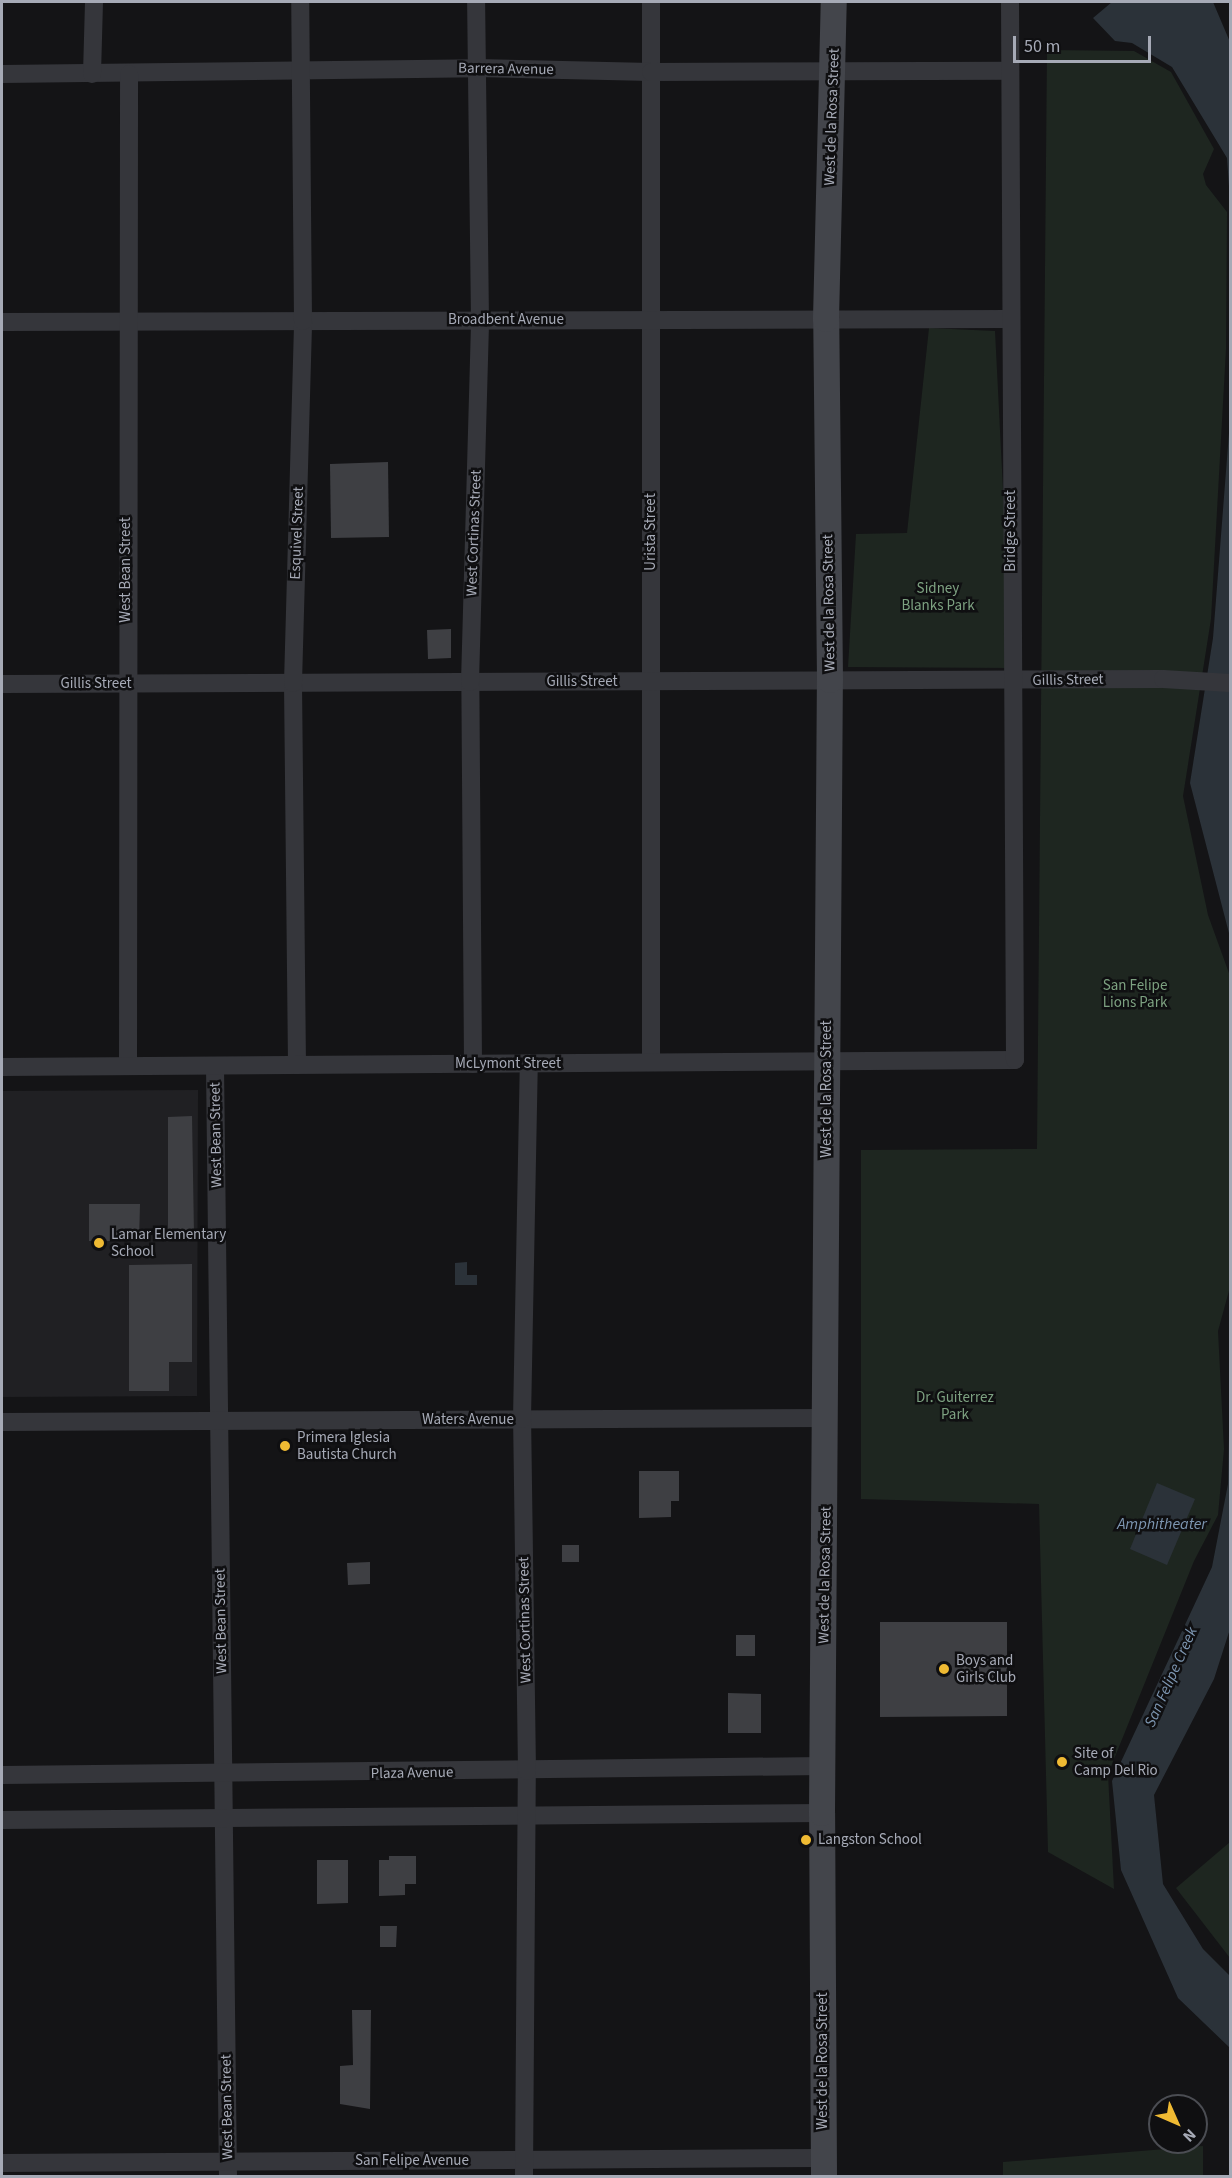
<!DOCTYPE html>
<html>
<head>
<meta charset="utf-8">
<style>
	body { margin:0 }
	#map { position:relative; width:1232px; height:2178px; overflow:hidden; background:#141416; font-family:"Source Sans 3",sans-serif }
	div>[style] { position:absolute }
	.built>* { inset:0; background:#202023 }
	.green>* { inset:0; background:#1e2620 }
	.water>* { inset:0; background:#2b3239 }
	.building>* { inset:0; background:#3e3f43 }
	.street>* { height:18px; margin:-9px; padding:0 9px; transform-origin:9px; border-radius:9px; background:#35363b }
	.secondary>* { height:26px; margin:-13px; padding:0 13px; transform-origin:13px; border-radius:13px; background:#43454b }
	.dots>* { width:16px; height:16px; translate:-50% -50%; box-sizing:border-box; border:3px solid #0f0f11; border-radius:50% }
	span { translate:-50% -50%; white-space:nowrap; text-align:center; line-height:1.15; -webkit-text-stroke:5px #0f0f11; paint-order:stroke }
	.street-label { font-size:15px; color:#a6aab6 }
	.park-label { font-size:15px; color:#7da181 }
	.poi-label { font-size:15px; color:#a6aab6 }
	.left { translate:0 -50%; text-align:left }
	.water-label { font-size:16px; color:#7d96b1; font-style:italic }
	.frame { position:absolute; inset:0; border:3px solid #a6aab6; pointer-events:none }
	.north { position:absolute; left:1148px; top:2094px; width:60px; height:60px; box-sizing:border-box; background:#0f0f11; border:2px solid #4b4d53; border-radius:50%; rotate:135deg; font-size:16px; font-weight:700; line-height:24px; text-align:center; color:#a6aab6 }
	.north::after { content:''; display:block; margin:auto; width:21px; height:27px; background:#efba33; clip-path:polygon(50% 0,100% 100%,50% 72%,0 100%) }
	.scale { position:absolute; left:1013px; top:36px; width:138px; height:27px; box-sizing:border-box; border:3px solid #a6aab6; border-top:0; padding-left:8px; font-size:18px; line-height:21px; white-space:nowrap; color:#a6aab6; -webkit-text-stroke:4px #0f0f11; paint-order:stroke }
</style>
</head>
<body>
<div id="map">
	<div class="built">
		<i style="clip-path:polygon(198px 1090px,197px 1396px,2px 1397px,2px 1091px)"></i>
	</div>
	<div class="green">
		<i style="clip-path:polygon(1047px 50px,1134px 51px,1171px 72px,1214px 149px,1203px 174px,1206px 185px,1227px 212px,1226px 349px,1211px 619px,1183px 796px,1208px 915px,1230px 976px,1230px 1287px,1218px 1331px,1224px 1449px,1218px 1515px,1194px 1561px,1108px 1774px,1114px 1889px,1048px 1852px,1039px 1504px,861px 1499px,861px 1150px,1037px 1149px)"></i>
		<i style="clip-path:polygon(929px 328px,995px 331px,1012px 668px,848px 667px,856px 534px,907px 533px)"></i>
		<i style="clip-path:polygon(1230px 1842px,1230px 1958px,1176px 1888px)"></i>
		<i style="clip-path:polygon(1203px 2146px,1203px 2176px,1003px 2176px,1003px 2162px)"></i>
	</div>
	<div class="water">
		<i style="clip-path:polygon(1112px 2px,1213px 2px,1230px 42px,1230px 201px,1227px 158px,1172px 67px,1132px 43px,1115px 41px,1093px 18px)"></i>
		<i style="clip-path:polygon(1230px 420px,1230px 937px,1190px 783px,1213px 638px)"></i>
		<i style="clip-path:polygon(467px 1262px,467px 1275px,477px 1275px,477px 1285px,455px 1285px,455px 1263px)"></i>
		<i style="clip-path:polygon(1230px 1381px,1230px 1629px,1214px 1679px,1154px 1795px,1163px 1884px,1203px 1949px,1230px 1976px,1230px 2048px,1178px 1998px,1138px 1908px,1121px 1870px,1112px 1781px,1212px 1567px,1228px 1484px)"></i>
		<i style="clip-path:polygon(1157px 1483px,1195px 1499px,1167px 1565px,1130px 1549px)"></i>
	</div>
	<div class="building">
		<i style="clip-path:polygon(388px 462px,389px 537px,331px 538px,330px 464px)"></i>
		<i style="clip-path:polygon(451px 629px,451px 658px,428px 659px,427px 630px)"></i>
		<i style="clip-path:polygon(192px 1116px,194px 1235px,168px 1235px,168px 1117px)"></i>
		<i style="clip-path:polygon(89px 1204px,140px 1204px,139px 1241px,89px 1241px)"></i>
		<i style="clip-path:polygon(192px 1264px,192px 1362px,169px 1362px,169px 1391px,129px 1391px,129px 1265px)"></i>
		<i style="clip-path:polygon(639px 1471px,679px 1471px,679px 1501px,671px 1501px,671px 1517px,639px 1518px)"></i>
		<i style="clip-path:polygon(562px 1545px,579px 1545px,579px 1562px,562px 1562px)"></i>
		<i style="clip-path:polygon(370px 1562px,370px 1584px,348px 1585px,347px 1563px)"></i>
		<i style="clip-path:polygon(880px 1622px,1007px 1622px,1007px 1716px,880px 1717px)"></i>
		<i style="clip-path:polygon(736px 1635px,755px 1635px,755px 1656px,736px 1656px)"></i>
		<i style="clip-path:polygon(728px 1693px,761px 1694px,761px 1733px,728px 1733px)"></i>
		<i style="clip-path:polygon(389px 1856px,416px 1856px,416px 1884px,405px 1884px,405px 1895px,379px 1896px,379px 1860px,389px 1860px)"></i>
		<i style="clip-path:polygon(317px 1860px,348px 1860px,348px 1903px,317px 1904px)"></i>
		<i style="clip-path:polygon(380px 1926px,397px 1926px,396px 1947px,380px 1947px)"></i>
		<i style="clip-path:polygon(352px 2010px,371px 2010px,370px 2109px,340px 2104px,340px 2066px,353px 2065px)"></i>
	</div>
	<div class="street">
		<i style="left:651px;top:2px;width:1060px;rotate:90deg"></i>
		<i style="left:2px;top:74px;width:475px;rotate:-0.7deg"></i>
		<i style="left:477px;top:68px;width:174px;rotate:1.3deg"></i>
		<i style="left:651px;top:72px;width:359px;rotate:-0.2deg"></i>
		<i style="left:92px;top:74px;width:72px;rotate:-88.4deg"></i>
		<i style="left:2px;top:322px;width:1008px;rotate:-0.17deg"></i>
		<i style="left:2px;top:684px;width:1161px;rotate:-0.25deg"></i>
		<i style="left:1163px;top:679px;width:67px;rotate:3.4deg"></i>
		<i style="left:473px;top:1064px;width:382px;rotate:-90.4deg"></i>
		<i style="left:470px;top:682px;width:361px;rotate:-88.4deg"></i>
		<i style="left:480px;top:321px;width:319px;rotate:-90.7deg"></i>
		<i style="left:297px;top:1065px;width:382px;rotate:-90.6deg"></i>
		<i style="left:293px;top:683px;width:362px;rotate:-88.4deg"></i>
		<i style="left:303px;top:321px;width:319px;rotate:-90.5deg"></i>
		<i style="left:128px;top:1066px;width:992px;rotate:-89.94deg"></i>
		<i style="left:215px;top:1066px;width:1110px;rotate:89.33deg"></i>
		<i style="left:2px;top:1067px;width:1013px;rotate:-0.4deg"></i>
		<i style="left:1015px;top:1060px;width:1058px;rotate:-90.27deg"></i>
		<i style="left:2px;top:1422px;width:825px;rotate:-0.28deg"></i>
		<i style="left:2px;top:1775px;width:821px;rotate:-0.63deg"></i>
		<i style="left:2px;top:1820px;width:820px;rotate:-0.49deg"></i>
		<i style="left:2px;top:2163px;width:821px;rotate:-0.35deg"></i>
		<i style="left:524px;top:2176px;width:405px;rotate:-89.6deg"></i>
		<i style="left:527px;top:1771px;width:352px;rotate:-90.8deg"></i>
		<i style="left:522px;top:1419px;width:356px;rotate:-88.9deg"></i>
	</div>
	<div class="secondary">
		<i style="left:824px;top:2176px;width:363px;rotate:-90.3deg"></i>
		<i style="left:822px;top:1813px;width:1133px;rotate:-89.6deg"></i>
		<i style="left:830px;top:680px;width:361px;rotate:-90.6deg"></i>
		<i style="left:826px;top:319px;width:317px;rotate:-88.6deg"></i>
	</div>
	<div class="dots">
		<i style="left:99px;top:1243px;background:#efba33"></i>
		<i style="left:285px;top:1446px;background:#efba33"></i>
		<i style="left:944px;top:1669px;background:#efba33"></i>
		<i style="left:1062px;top:1762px;background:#efba33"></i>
		<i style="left:806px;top:1840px;background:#efba33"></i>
	</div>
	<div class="street-label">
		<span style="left:506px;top:69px;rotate:1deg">Barrera Avenue</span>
		<span style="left:832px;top:117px;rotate:-88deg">West de la Rosa Street</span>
		<span style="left:506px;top:320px">Broadbent Avenue</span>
		<span style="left:1011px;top:531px;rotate:-90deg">Bridge Street</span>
		<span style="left:651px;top:532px;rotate:-90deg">Urista Street</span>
		<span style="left:297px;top:533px;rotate:-88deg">Esquivel Street</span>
		<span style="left:474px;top:533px;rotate:-88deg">West Cortinas Street</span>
		<span style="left:126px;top:570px;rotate:-90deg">West Bean Street</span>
		<span style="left:829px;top:603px;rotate:-91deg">West de la Rosa Street</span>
		<span style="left:1068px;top:680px;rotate:-1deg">Gillis Street</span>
		<span style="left:582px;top:682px">Gillis Street</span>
		<span style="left:96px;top:684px">Gillis Street</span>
		<span style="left:508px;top:1064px">McLymont Street</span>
		<span style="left:827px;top:1089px;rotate:-90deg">West de la Rosa Street</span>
		<span style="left:216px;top:1135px;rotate:-91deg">West Bean Street</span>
		<span style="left:468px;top:1420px">Waters Avenue</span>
		<span style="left:825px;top:1575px;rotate:-89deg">West de la Rosa Street</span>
		<span style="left:525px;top:1620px;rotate:-91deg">West Cortinas Street</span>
		<span style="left:221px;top:1621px;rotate:-91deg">West Bean Street</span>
		<span style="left:412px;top:1773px;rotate:-1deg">Plaza Avenue</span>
		<span style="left:823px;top:2061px;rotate:-90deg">West de la Rosa Street</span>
		<span style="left:227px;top:2107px;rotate:-91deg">West Bean Street</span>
		<span style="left:412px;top:2161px">San Felipe Avenue</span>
	</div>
	<div class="park-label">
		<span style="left:938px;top:597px">Sidney<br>Blanks Park</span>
		<span style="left:1135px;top:994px">San Felipe<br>Lions Park</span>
		<span style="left:955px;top:1406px">Dr. Guiterrez<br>Park</span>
	</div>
	<div class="poi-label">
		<span class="left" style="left:111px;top:1243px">Lamar Elementary<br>School</span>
		<span class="left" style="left:297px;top:1446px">Primera Iglesia<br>Bautista Church</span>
		<span class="left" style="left:956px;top:1669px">Boys and<br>Girls Club</span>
		<span class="left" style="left:1074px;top:1762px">Site of<br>Camp Del Rio</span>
		<span class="left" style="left:818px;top:1840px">Langston School</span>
	</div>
	<div class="water-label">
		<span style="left:1162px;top:1524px">Amphitheater</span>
		<span style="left:1171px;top:1677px;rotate:-66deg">San Felipe Creek</span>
	</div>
	<div class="frame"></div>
	<div class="north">N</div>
	<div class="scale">50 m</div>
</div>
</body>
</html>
